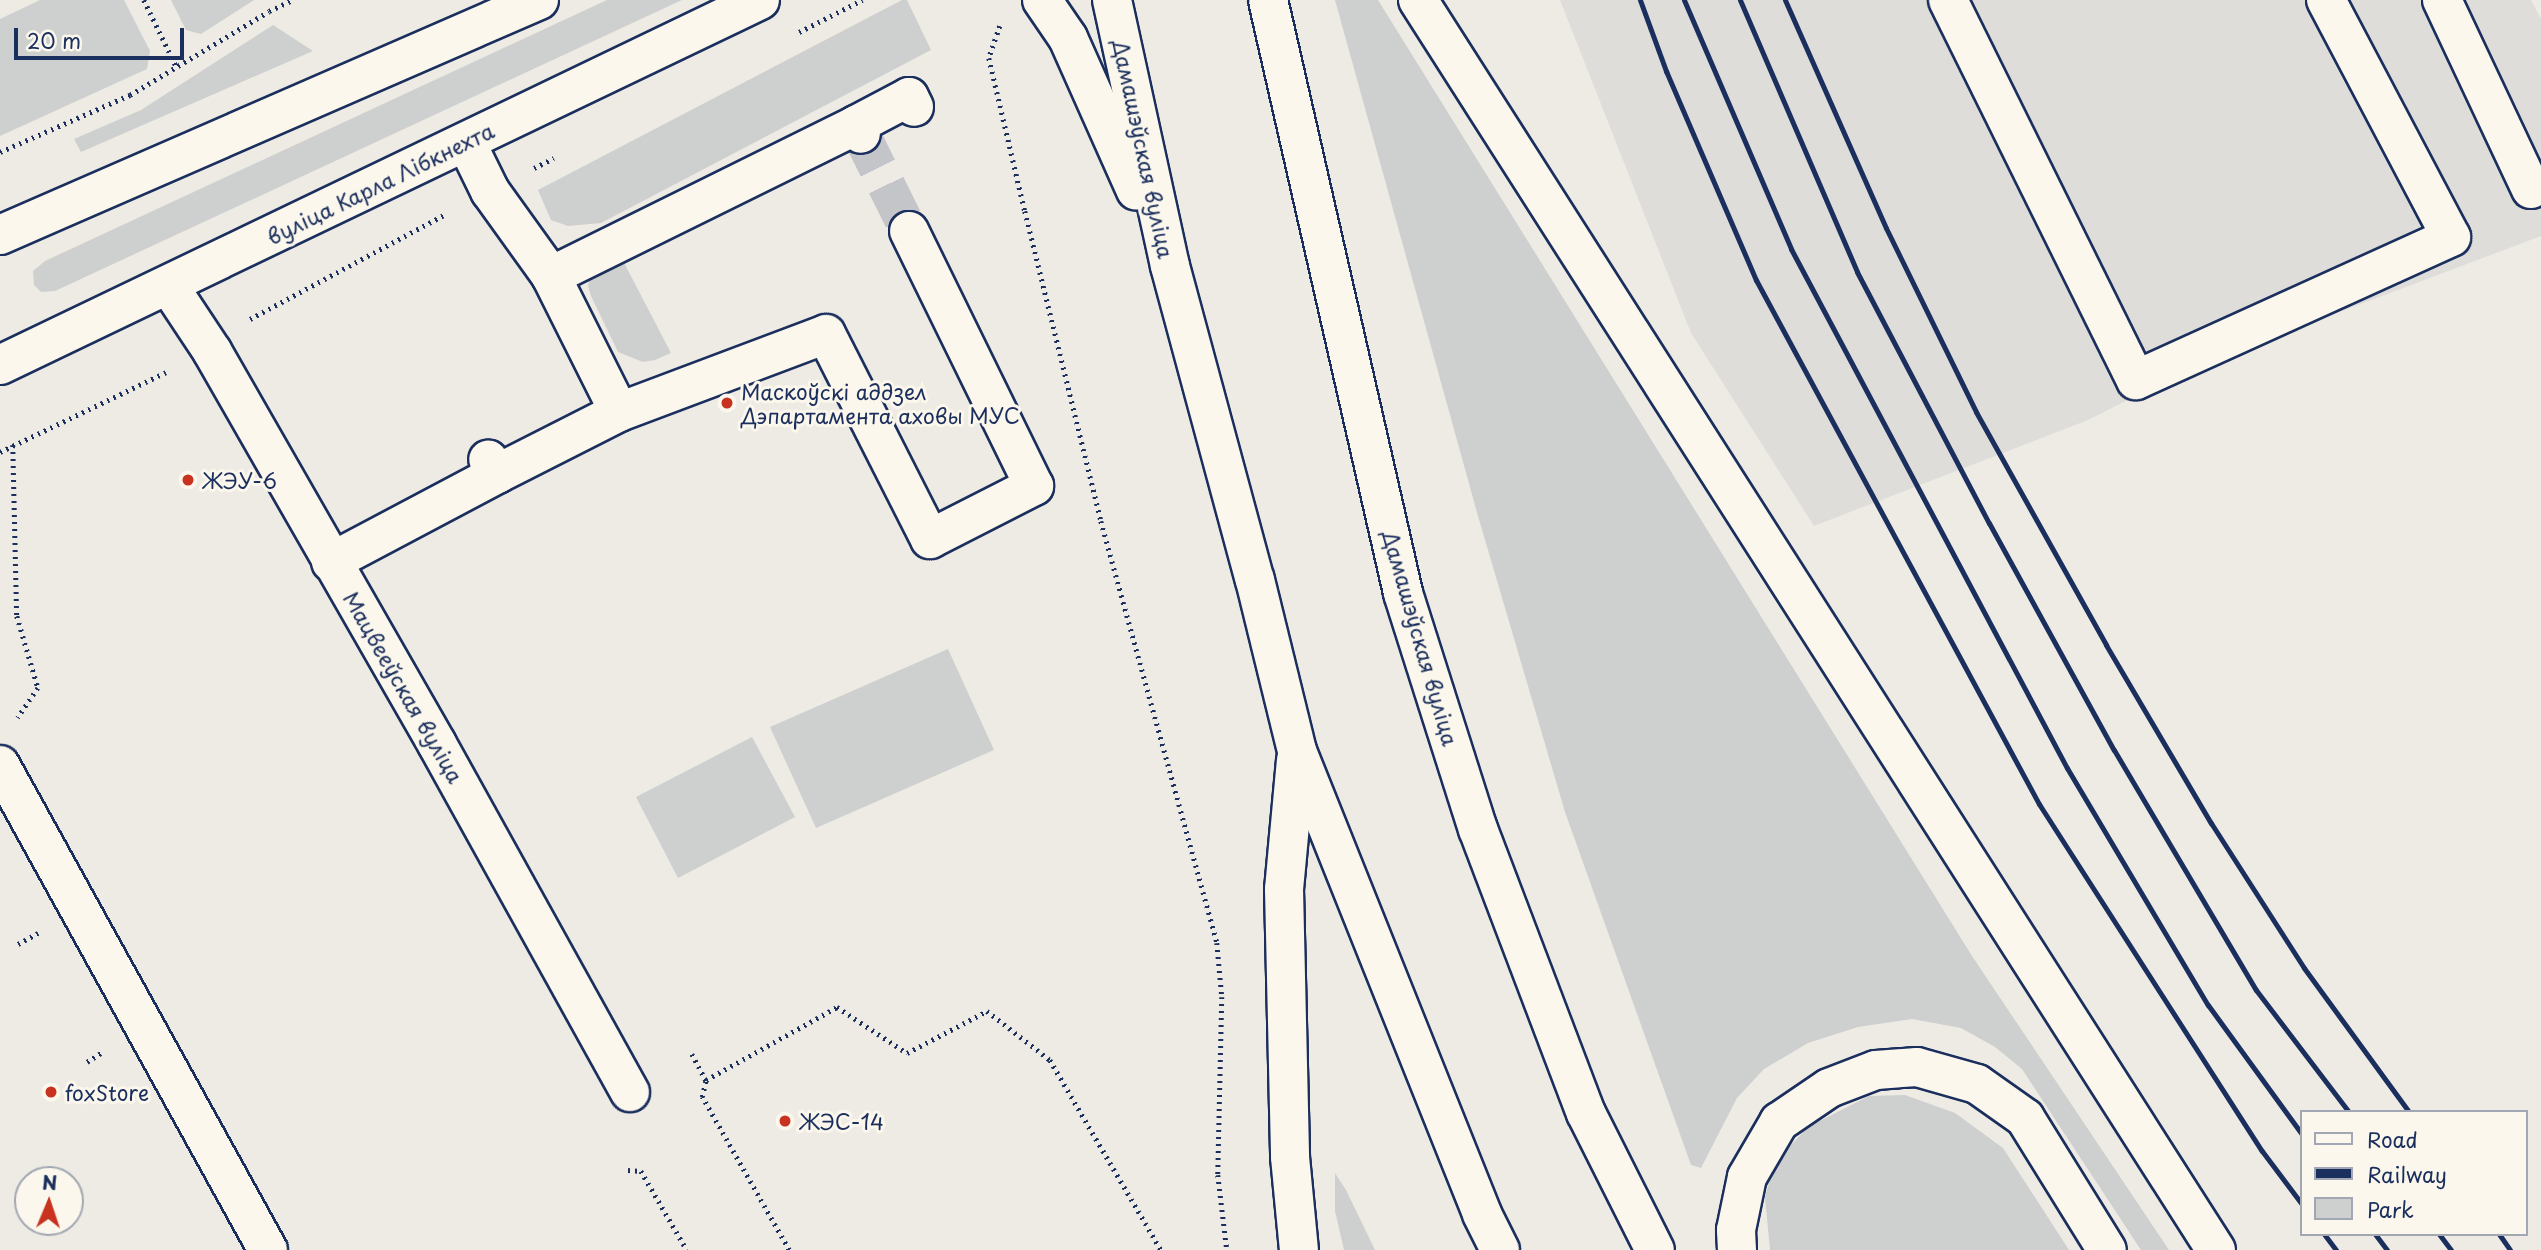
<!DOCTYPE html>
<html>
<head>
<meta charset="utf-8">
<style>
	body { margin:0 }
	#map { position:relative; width:2541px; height:1250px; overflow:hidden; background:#eeebe4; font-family:"Playpen Sans",sans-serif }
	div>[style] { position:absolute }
	.built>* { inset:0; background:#deddda }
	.green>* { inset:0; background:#cecfcf }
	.minor-tunnel>* { height:38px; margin-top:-19px; transform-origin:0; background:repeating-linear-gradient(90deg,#c4c5c9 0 38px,transparent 0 57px) }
	.path>* { height:4.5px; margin-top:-2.25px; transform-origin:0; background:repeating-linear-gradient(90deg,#1b2f5e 0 2px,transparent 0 7px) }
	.roads { filter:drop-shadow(2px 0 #1b2f5e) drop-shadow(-2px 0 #1b2f5e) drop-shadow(0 2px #1b2f5e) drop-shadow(0 -2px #1b2f5e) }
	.minor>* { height:38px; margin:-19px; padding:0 19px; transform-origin:19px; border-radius:19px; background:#fbf7ec }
	.major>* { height:38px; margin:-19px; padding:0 19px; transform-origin:19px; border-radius:19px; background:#fbf7ec }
	.rail>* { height:5px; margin:-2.5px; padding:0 2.5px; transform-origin:2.5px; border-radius:2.5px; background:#1b2f5e }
	.dots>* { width:19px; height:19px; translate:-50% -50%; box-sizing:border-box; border:4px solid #fbf7ec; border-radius:50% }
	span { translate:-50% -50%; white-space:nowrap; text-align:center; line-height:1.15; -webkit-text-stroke:6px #fbf7ec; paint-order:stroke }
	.street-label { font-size:21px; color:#1b2f5e }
	.poi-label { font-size:21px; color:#1b2f5e }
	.left { translate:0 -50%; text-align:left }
	.legend { position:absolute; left:2300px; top:1110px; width:228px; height:126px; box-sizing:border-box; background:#fbf7ec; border:2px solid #a1a7b3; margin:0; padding:9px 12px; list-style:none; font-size:21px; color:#1b2f5e }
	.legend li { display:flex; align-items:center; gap:14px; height:35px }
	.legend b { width:35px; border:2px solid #a1a7b3 }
	.north { position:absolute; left:14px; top:1166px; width:70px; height:70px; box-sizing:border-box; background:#fbf7ec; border:2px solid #a1a7b3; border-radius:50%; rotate:2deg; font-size:19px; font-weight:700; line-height:28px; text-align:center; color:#1b2f5e }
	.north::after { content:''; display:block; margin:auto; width:24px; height:32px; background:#c8321e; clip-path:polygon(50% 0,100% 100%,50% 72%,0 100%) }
	.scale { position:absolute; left:14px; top:28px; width:170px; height:32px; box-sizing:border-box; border:4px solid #1b2f5e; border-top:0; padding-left:9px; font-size:21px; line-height:24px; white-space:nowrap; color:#1b2f5e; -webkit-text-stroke:5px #fbf7ec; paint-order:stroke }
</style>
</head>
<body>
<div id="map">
	<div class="built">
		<i style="clip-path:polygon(1560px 0,2531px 0,2541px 19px,2541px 236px,2191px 368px,2088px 420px,1814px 526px,1691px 333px)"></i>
	</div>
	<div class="green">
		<i style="clip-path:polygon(40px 0,124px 0,150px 51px,147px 69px,0 136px,0 19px)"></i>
		<i style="clip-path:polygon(171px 0,254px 0,201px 34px,186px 30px)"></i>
		<i style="clip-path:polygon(607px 0,682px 0,55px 291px,41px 292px,34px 285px,33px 271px,45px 261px)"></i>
		<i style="clip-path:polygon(902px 0,907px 0,931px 50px,601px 223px,568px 226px,551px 220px,538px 190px)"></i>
		<i style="clip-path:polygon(1335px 0,1378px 0,1972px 956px,2169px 1250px,2141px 1250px,2022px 1069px,1995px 1047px,1961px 1028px,1912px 1019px,1858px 1027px,1808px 1043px,1764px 1069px,1737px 1098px,1701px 1168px,1691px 1165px,1565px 812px,1478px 516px)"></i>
		<i style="clip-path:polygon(273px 25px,313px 51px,81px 152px,74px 139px,141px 110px)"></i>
		<i style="clip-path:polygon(620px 255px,671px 353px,655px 360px,643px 362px,618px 352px,591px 296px,588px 286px,591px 274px)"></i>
		<i style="clip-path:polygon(948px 649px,994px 750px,816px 828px,770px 727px)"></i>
		<i style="clip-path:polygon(752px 737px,795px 817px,678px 878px,636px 797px)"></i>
		<i style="clip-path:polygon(1905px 1095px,1955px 1113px,2003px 1148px,2069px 1250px,1770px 1250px,1765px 1197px,1773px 1169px,1791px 1145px,1808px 1127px,1869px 1096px)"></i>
		<i style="clip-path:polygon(1335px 1173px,1346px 1190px,1375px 1250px,1344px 1250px,1335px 1211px)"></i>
	</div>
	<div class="minor-tunnel">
		<i style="left:861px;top:134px;width:108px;rotate:63.7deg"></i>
	</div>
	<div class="path">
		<i style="left:144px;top:0;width:76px;rotate:64.1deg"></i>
		<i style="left:1000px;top:26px;width:34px;rotate:109deg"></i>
		<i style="left:989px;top:58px;width:157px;rotate:76.8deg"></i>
		<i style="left:1025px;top:211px;width:319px;rotate:76.2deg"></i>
		<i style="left:1101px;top:521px;width:438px;rotate:74.6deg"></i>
		<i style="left:1217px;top:943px;width:54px;rotate:84.7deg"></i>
		<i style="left:1222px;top:997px;width:178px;rotate:91.3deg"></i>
		<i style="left:1218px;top:1175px;width:76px;rotate:83.2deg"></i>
		<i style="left:799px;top:32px;width:71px;rotate:-26.9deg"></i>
		<i style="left:0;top:152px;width:142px;rotate:-23.7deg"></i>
		<i style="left:130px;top:95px;width:162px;rotate:-31.1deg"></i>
		<i style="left:269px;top:11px;width:26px;rotate:-25deg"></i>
		<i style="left:534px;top:168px;width:22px;rotate:-27deg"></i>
		<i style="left:250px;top:319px;width:222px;rotate:-28.2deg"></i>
		<i style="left:13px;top:445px;width:171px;rotate:88.7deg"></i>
		<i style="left:17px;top:616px;width:75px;rotate:73.7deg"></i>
		<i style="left:38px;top:688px;width:36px;rotate:124deg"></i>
		<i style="left:0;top:452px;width:184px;rotate:-25.7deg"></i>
		<i style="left:18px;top:944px;width:23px;rotate:-29deg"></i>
		<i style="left:692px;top:1054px;width:30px;rotate:62deg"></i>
		<i style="left:87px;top:1062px;width:20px;rotate:-33deg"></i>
		<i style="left:628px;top:1170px;width:13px;rotate:4deg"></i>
		<i style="left:641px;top:1171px;width:91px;rotate:59.8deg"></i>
		<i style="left:789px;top:1250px;width:176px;rotate:-119.6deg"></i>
		<i style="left:702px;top:1097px;width:17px;rotate:-77deg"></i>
		<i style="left:706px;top:1080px;width:150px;rotate:-29.1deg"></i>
		<i style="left:837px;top:1007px;width:84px;rotate:33.3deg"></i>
		<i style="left:907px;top:1053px;width:90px;rotate:-27.7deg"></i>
		<i style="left:987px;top:1011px;width:80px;rotate:37.9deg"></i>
		<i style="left:1050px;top:1060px;width:220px;rotate:59.7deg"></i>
	</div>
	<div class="roads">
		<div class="minor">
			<i style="left:1948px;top:0;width:424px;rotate:63.7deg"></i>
			<i style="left:2136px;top:380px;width:346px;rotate:-24.4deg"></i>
			<i style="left:2451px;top:237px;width:268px;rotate:-117.8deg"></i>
			<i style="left:2442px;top:0;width:209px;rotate:64.8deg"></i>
			<i style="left:856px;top:125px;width:60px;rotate:-27.8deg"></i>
			<i style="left:909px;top:97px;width:11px;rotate:63deg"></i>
			<i style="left:466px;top:142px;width:55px;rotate:63.9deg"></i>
			<i style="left:490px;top:191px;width:105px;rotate:54.3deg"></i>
			<i style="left:551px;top:276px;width:152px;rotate:63.4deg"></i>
			<i style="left:619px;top:412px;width:137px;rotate:153.1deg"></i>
			<i style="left:497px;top:474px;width:17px;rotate:-121deg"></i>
			<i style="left:551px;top:276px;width:340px;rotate:-26.3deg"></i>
			<i style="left:856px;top:125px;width:10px;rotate:61deg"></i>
			<i style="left:169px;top:286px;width:78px;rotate:56.5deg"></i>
			<i style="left:212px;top:351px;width:453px;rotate:60.2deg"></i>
			<i style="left:437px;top:744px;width:398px;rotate:61deg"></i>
			<i style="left:619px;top:412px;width:221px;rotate:-20.6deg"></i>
			<i style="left:826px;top:334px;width:230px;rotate:63.1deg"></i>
			<i style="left:930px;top:539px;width:117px;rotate:-27deg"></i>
			<i style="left:1034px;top:486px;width:284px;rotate:-116.1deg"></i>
			<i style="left:331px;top:562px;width:188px;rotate:-27.9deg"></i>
			<i style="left:0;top:765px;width:554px;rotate:61.08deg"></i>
		</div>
		<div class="major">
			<i style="left:1042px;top:0;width:46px;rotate:55.6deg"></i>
			<i style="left:1068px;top:38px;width:167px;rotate:66deg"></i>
			<i style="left:1112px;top:0;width:272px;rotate:77.7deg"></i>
			<i style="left:1170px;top:266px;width:325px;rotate:74.9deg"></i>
			<i style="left:1255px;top:580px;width:176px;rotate:76.2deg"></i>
			<i style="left:1297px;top:751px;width:499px;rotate:68.2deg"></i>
			<i style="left:1482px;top:1214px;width:40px;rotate:63.4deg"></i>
			<i style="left:1268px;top:0;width:608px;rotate:77.17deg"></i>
			<i style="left:1403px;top:593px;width:248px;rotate:72.4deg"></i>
			<i style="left:1478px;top:829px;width:304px;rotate:69.2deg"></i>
			<i style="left:1586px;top:1113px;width:153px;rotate:63.3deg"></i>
			<i style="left:1418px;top:0;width:1483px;rotate:57.45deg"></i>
			<i style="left:0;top:235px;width:588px;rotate:-23.56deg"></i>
			<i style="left:0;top:365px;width:843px;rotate:-25.65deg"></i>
			<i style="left:1296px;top:760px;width:130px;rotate:95.3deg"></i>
			<i style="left:1284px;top:889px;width:268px;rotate:88.7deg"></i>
			<i style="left:1290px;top:1157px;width:93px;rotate:84.5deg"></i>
			<i style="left:1737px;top:1250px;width:20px;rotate:-93deg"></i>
			<i style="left:1736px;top:1230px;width:54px;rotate:-78.3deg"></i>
			<i style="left:1747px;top:1177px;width:64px;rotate:-59.8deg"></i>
			<i style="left:1779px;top:1122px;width:60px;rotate:-34.2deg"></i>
			<i style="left:1829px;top:1088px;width:50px;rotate:-21deg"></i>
			<i style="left:1876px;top:1070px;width:41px;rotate:-4.2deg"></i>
			<i style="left:1917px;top:1067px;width:62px;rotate:15.8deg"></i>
			<i style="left:1977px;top:1084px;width:59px;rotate:35.3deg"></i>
			<i style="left:2025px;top:1118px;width:155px;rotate:58.2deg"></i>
		</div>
	</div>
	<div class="rail">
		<i style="left:1640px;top:0;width:76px;rotate:69.9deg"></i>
		<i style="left:1666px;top:71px;width:228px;rotate:66.7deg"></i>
		<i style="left:1756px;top:280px;width:596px;rotate:61.63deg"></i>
		<i style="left:2039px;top:804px;width:412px;rotate:57.3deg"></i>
		<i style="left:2262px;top:1151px;width:65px;rotate:53.1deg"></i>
		<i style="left:1684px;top:0;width:271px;rotate:66.7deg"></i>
		<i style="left:1791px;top:249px;width:588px;rotate:62deg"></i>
		<i style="left:2067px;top:768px;width:276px;rotate:59.3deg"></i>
		<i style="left:2208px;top:1005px;width:158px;rotate:54deg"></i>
		<i style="left:1740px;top:0;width:296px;rotate:66.7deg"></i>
		<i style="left:1857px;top:272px;width:284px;rotate:62.3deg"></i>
		<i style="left:1989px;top:523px;width:259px;rotate:61.2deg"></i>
		<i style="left:2114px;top:750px;width:279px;rotate:59.4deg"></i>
		<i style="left:2256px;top:990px;width:153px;rotate:52.7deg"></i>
		<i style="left:1785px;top:0;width:249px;rotate:66.1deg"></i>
		<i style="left:1886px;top:228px;width:205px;rotate:63.9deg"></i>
		<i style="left:1976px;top:412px;width:267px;rotate:60.8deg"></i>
		<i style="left:2106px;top:645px;width:207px;rotate:59.5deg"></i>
		<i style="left:2211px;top:823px;width:172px;rotate:57.3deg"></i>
		<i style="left:2304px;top:968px;width:178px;rotate:53.9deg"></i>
		<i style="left:2324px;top:1234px;width:20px;rotate:53deg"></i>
		<i style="left:2375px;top:1234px;width:20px;rotate:53deg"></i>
		<i style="left:2439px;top:1234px;width:20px;rotate:53deg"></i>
		<i style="left:2499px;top:1234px;width:19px;rotate:55deg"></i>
	</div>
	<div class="dots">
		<i style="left:727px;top:403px;background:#c8321e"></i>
		<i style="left:188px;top:480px;background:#c8321e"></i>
		<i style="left:51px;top:1092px;background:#c8321e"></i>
		<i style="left:785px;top:1121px;background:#c8321e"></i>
	</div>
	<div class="street-label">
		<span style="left:1144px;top:149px;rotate:78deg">Дамашэўская вуліца</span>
		<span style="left:380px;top:183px;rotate:-26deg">вуліца Карла Лібкнехта</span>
		<span style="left:1421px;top:638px;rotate:74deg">Дамашэўская вуліца</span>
		<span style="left:404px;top:687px;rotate:60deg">Мацвееўская вуліца</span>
	</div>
	<div class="poi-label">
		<span class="left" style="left:741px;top:403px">Маскоўскі аддзел<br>Дэпартамента аховы МУС</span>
		<span class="left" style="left:202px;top:480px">ЖЭУ-6</span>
		<span class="left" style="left:65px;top:1092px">foxStore</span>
		<span class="left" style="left:799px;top:1121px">ЖЭС-14</span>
	</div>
	<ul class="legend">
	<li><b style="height:9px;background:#fbf7ec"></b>Road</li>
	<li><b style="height:9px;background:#1b2f5e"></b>Railway</li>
	<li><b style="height:19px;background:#cecfcf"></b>Park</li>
	</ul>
	<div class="north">N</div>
	<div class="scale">20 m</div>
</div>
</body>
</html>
